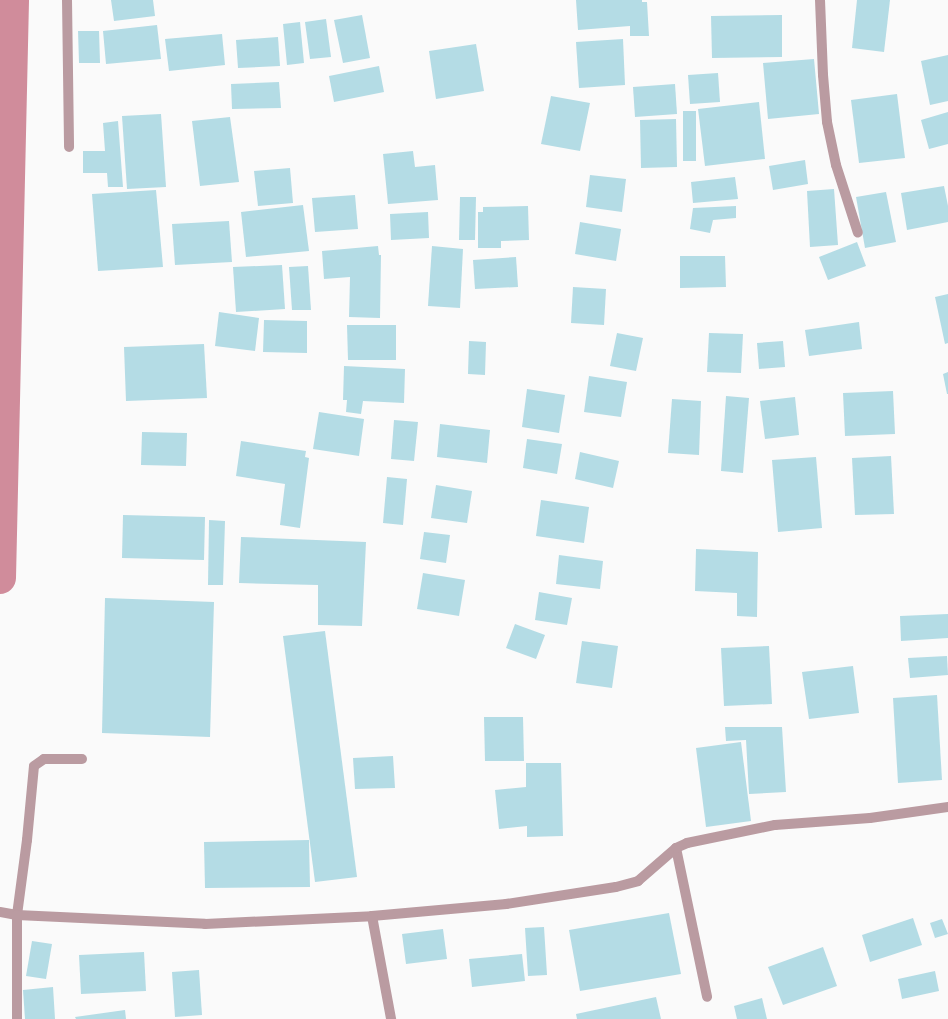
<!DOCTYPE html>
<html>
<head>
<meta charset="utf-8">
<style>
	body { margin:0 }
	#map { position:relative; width:948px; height:1019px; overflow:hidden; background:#fafafa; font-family:"DM Sans",sans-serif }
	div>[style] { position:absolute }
	.canal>* { height:32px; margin:-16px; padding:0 16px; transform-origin:16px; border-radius:16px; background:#d08c9b }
	.building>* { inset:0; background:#b4dce5 }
	.lane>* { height:10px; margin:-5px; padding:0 5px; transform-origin:5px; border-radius:5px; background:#ba9ba1 }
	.street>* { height:10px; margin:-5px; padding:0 5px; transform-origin:5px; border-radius:5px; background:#ba9ba1 }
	span { translate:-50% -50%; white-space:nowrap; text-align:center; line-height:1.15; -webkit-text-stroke:3px #fff; paint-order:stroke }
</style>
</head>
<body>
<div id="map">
	<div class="canal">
		<i style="left:0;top:578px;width:578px;rotate:-88.71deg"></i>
	</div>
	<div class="building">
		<i style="clip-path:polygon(111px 0,153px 0,155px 16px,114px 21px)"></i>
		<i style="clip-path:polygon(576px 0,642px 0,642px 2px,647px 2px,649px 36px,630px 36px,630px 26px,578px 30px)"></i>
		<i style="clip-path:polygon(857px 0,890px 0,884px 52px,852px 48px)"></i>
		<i style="clip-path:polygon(362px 15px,370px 58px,343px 63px,334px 20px)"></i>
		<i style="clip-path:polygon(782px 15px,782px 57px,712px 58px,711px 16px)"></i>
		<i style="clip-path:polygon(326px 19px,331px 57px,310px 59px,305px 22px)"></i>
		<i style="clip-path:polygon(300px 22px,304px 63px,287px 65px,283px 24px)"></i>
		<i style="clip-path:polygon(157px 25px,161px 59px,106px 64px,103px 31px)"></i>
		<i style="clip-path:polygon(78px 31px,99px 31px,100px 63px,79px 63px)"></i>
		<i style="clip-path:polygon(222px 34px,225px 65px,169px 71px,165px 39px)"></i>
		<i style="clip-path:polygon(278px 37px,280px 66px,238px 68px,236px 40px)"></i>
		<i style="clip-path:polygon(623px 39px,625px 85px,579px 88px,576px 42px)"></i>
		<i style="clip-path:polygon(476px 44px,484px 91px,436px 99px,429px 51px)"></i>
		<i style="clip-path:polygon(948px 55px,948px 101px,930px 105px,921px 61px)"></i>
		<i style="clip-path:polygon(814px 59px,819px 114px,768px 119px,763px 63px)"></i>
		<i style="clip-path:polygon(379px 66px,384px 92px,334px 102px,329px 76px)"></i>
		<i style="clip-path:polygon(718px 73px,720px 102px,690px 104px,688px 75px)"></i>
		<i style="clip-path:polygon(279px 82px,281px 108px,232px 109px,231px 84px)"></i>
		<i style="clip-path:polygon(675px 84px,677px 114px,635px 117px,633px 87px)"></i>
		<i style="clip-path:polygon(897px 94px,905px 158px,859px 163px,851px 100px)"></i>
		<i style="clip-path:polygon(551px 96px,590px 103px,580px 151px,541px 144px)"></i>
		<i style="clip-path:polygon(759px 102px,765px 159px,705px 166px,698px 109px)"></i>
		<i style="clip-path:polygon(683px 111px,696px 111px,696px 161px,683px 161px)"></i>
		<i style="clip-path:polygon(948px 112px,948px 144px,929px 149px,921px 120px)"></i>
		<i style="clip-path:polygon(161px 114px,166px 187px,127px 189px,122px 116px)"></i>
		<i style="clip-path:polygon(230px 117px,239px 182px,200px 186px,192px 121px)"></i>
		<i style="clip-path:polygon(676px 119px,677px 167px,641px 168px,640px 120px)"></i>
		<i style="clip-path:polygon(118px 121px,123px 187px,108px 187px,107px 173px,83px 173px,83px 151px,105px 151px,103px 123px)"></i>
		<i style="clip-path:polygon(413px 151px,415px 167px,435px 165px,438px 200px,388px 204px,383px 154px)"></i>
		<i style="clip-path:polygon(805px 160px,808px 184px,773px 190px,769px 166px)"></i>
		<i style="clip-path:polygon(290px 168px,293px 203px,258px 206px,254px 171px)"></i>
		<i style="clip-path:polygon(590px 175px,626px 179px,622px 212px,586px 207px)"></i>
		<i style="clip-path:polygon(735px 177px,738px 199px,693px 203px,691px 182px)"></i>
		<i style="clip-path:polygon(944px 186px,948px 206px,948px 222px,907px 230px,901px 193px)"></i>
		<i style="clip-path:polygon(834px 189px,838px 245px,810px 247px,807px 191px)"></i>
		<i style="clip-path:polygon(156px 190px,163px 267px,98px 271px,92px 194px)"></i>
		<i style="clip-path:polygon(886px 192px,896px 242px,865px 248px,856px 197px)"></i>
		<i style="clip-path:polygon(355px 195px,358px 229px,315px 232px,312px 198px)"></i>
		<i style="clip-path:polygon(460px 197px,476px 197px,475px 240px,459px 240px)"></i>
		<i style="clip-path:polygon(303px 205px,309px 251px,246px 257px,241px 212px)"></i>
		<i style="clip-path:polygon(528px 206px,529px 240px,501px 241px,501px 248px,478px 248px,478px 212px,483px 212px,483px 207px)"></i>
		<i style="clip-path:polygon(736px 206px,736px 218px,713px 220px,710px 233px,690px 229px,693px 208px)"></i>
		<i style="clip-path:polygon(428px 212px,429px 238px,391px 240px,390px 214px)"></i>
		<i style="clip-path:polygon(229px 221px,232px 262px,175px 265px,172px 224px)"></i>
		<i style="clip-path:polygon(580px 222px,621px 229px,616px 261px,575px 254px)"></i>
		<i style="clip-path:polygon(857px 242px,866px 266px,828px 280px,819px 257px)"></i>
		<i style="clip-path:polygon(378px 246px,379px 255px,381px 255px,380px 318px,349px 317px,350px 277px,324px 279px,322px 251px)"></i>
		<i style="clip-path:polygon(432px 246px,463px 249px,460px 308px,428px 306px)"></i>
		<i style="clip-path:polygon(680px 256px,725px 256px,726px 287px,680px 288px)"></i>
		<i style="clip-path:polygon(516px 257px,518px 287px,475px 289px,473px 260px)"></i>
		<i style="clip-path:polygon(282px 265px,285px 309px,236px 312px,233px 267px)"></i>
		<i style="clip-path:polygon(308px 266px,311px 310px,292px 310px,289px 267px)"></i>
		<i style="clip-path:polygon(573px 287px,606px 289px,604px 325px,571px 323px)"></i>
		<i style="clip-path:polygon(948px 294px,948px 343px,945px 344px,935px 297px)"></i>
		<i style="clip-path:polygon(219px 312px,259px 318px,255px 351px,215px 346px)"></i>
		<i style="clip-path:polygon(264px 320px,307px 321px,307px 353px,263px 352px)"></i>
		<i style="clip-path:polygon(859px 322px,862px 349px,809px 356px,805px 330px)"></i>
		<i style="clip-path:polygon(347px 325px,396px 325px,396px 360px,348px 360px)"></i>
		<i style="clip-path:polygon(617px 333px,643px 338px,636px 371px,610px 366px)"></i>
		<i style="clip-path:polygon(709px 333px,743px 334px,741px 373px,707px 372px)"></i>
		<i style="clip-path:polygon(469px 341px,486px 342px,485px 375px,468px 374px)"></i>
		<i style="clip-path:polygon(783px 341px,785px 367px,759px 369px,757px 343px)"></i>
		<i style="clip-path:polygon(204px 344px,207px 398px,126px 401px,124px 347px)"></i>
		<i style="clip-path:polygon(344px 366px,405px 369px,404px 403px,363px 401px,361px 414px,346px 412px,347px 400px,343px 400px)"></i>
		<i style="clip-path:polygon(948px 372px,948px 394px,947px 394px,943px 374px)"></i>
		<i style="clip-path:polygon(589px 376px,627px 382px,621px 417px,584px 412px)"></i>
		<i style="clip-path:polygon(527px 389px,565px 395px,559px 433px,522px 427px)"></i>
		<i style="clip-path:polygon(893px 391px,895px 434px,845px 436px,843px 393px)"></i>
		<i style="clip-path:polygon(726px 396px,749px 398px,743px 473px,721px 471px)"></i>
		<i style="clip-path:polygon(795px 397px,799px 435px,765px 439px,760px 401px)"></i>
		<i style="clip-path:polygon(672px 399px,701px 401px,699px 455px,668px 453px)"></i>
		<i style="clip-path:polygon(319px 412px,364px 419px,359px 456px,313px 449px)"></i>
		<i style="clip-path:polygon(394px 420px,418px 422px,414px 461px,391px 459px)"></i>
		<i style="clip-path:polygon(440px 424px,490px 430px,487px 463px,437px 457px)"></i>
		<i style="clip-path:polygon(142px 432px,187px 433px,186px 466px,141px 465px)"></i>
		<i style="clip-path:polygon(527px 439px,562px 444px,557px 474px,523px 468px)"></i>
		<i style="clip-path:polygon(241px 441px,306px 451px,305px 457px,309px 458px,300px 528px,280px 525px,285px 484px,236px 476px)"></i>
		<i style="clip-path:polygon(580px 452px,619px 461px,613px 488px,575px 479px)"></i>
		<i style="clip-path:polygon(891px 456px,894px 514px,855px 515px,852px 458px)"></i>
		<i style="clip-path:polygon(816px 457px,822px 528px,778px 532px,772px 460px)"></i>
		<i style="clip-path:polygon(387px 477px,407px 479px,403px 525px,383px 523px)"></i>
		<i style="clip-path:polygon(436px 485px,472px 491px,467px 523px,431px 518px)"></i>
		<i style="clip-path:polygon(541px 500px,589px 507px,584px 543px,536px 536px)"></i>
		<i style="clip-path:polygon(123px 515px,205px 517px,204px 560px,122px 558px)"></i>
		<i style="clip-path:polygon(209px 520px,225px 521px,223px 585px,208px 585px)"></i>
		<i style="clip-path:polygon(424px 532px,450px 535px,446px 563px,420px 559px)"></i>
		<i style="clip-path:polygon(241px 537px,366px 542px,362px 626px,318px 625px,318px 585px,239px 583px)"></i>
		<i style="clip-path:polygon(696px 549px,758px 552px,757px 617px,737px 616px,737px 593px,695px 591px)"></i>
		<i style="clip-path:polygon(559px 555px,603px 561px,600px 589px,556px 584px)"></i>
		<i style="clip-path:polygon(423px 573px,465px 580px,459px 616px,417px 609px)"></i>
		<i style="clip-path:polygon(539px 592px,572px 598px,567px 625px,535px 620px)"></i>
		<i style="clip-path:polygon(105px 598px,214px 602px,210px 737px,102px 733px)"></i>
		<i style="clip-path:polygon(948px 614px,948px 638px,901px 641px,900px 616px)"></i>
		<i style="clip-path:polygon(515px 624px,545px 635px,536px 659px,506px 648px)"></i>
		<i style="clip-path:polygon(325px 631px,357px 877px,315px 882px,283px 636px)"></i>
		<i style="clip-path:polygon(582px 641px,618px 646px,612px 688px,576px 683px)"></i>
		<i style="clip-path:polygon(769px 646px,772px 704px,724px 706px,721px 648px)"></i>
		<i style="clip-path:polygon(947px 656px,948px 675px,910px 678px,908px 658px)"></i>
		<i style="clip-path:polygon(853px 666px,859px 713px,809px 719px,802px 672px)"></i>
		<i style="clip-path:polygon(937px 695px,942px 780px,898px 783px,893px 698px)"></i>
		<i style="clip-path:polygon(484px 717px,523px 717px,524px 761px,485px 761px)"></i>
		<i style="clip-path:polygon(725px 727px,782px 727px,786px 792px,749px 794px,746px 740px,726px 741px)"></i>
		<i style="clip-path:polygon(741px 742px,751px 821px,706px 827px,696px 748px)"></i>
		<i style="clip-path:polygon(393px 756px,395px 788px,355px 789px,353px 758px)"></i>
		<i style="clip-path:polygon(526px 763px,561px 763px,563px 836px,527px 837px,527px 826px,499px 829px,495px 790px,526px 787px)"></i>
		<i style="clip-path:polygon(309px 840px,310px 887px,205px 888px,204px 842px)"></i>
		<i style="clip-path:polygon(669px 913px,681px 974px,580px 991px,569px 930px)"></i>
		<i style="clip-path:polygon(913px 918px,922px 945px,870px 962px,862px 935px)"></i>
		<i style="clip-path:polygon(942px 919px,948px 934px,935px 938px,930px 923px)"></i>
		<i style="clip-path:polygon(544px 927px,547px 975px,528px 976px,525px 928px)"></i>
		<i style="clip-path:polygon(443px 929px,447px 959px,406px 964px,402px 934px)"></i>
		<i style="clip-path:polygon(32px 941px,52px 944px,46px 979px,26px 976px)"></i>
		<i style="clip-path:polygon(823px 947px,837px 986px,783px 1005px,768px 967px)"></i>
		<i style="clip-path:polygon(144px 952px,146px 991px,81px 994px,79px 955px)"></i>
		<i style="clip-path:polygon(522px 954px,525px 981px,472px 987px,469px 959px)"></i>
		<i style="clip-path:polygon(199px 970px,202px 1015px,175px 1017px,172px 972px)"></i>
		<i style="clip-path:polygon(935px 971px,939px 991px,902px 999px,898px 979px)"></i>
		<i style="clip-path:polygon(53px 987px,55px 1019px,25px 1019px,23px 990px)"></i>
		<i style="clip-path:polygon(656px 997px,661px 1019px,577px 1019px,576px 1014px)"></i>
		<i style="clip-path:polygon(762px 998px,767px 1019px,737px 1019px,734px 1006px)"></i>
		<i style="clip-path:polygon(125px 1010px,126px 1019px,76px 1019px,75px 1017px)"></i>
	</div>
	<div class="lane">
		<i style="left:17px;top:915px;width:76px;rotate:-82.4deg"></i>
		<i style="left:27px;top:840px;width:74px;rotate:-84.6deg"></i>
		<i style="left:34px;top:766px;width:12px;rotate:-35deg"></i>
		<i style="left:44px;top:759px;width:38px"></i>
	</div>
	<div class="street">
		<i style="left:67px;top:0;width:147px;rotate:89.2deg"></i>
		<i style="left:820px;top:0;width:75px;rotate:87.7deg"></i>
		<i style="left:823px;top:75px;width:47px;rotate:85.1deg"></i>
		<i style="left:827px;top:122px;width:44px;rotate:78.2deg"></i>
		<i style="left:836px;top:165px;width:71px;rotate:72.1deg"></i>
		<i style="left:676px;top:848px;width:152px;rotate:78.2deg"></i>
		<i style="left:0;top:912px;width:17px;rotate:10deg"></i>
		<i style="left:17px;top:915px;width:188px;rotate:2.7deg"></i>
		<i style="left:205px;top:924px;width:167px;rotate:-2.7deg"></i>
		<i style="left:372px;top:916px;width:135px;rotate:-5.1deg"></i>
		<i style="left:506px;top:904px;width:111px;rotate:-8.8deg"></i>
		<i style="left:616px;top:887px;width:23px;rotate:-15deg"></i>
		<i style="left:638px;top:881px;width:50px;rotate:-41deg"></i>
		<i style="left:676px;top:848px;width:12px;rotate:-24deg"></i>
		<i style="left:687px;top:843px;width:90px;rotate:-11.6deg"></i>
		<i style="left:775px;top:825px;width:95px;rotate:-4.2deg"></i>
		<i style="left:870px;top:818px;width:79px;rotate:-8deg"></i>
		<i style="left:17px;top:915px;width:104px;rotate:90deg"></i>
		<i style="left:372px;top:916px;width:105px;rotate:79.5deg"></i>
	</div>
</div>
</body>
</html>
